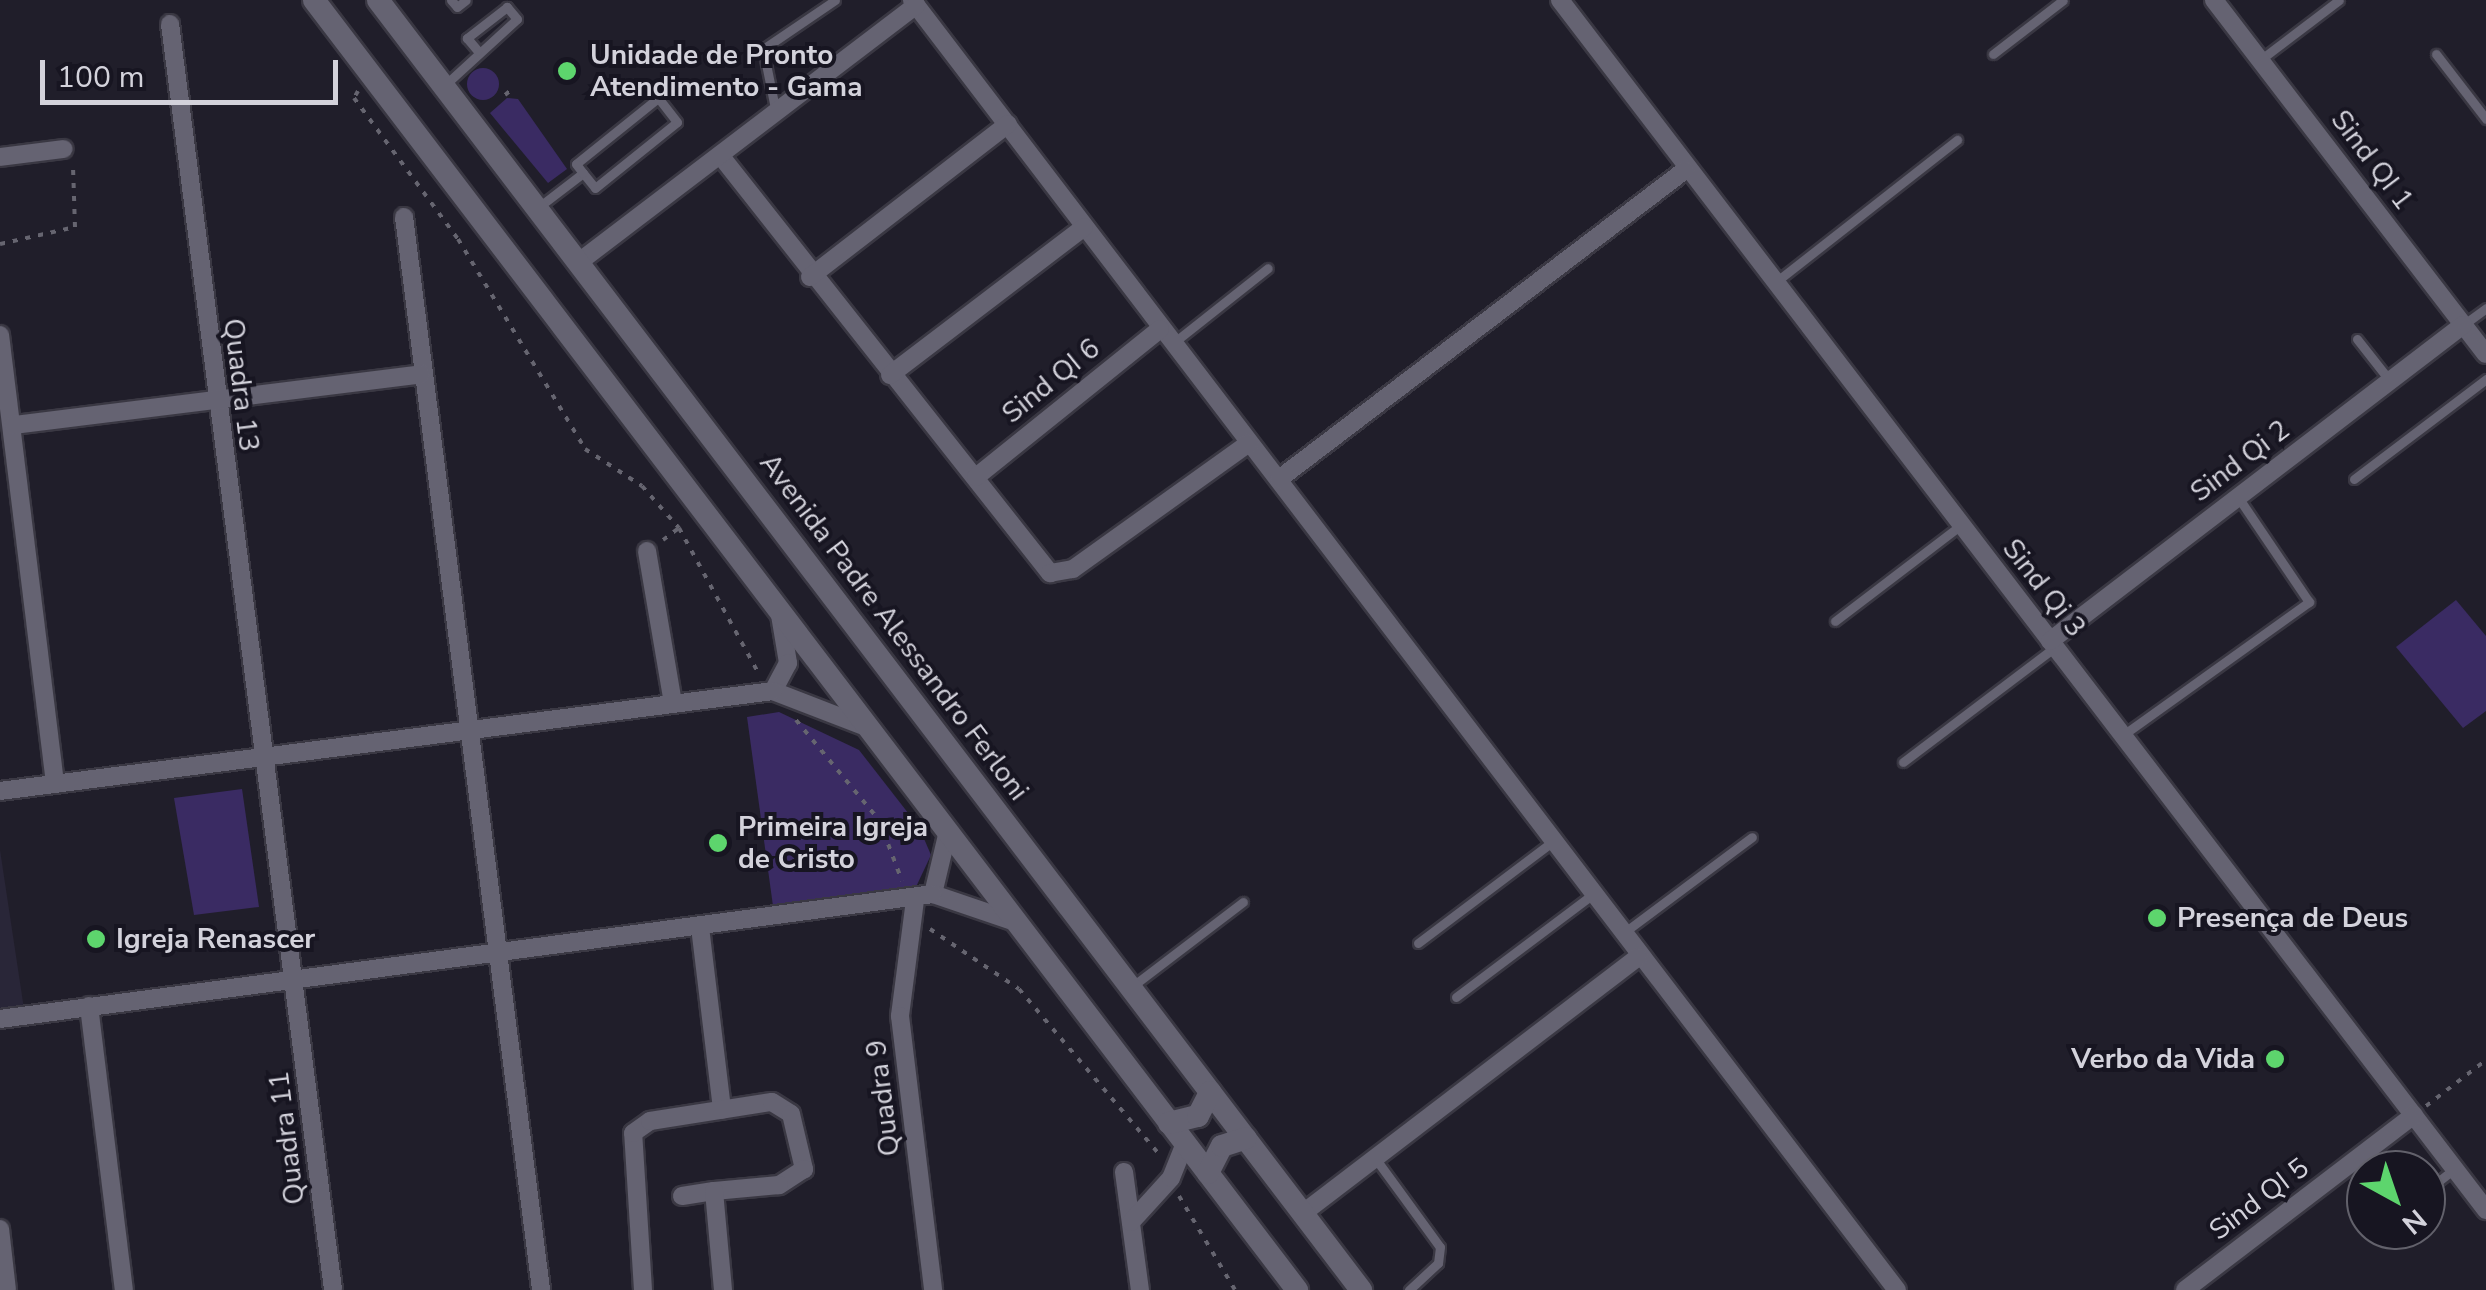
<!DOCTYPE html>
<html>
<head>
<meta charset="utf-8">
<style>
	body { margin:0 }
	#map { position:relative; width:2486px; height:1290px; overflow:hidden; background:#201e2a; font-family:"Nunito Sans",sans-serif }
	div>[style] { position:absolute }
	.built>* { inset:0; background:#292638 }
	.green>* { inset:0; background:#3a2b63 }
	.round { border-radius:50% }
	.path>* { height:4px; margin-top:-2px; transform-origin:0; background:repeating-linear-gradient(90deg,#666570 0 5px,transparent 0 13px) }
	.roads { filter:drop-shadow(2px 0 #3a3843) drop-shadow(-2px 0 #3a3843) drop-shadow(0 2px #3a3843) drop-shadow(0 -2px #3a3843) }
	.service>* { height:9px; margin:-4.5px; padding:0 4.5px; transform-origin:4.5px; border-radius:4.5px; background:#656372 }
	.minor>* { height:18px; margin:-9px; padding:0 9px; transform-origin:9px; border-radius:9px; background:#656372 }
	.secondary>* { height:22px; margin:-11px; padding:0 11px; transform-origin:11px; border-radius:11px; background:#656372 }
	.dots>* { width:28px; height:28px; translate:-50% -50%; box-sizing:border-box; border:5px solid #171521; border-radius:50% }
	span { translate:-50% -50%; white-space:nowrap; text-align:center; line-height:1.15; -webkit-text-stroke:8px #171521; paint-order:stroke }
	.poi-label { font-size:28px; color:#d3d2db; font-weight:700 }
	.left { translate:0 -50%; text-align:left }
	.right { translate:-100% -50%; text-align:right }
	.street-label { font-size:28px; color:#d3d2db }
	.north { position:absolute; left:2346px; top:1150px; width:100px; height:100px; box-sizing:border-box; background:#171521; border:2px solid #62616b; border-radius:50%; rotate:140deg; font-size:28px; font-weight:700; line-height:40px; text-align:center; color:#d3d2db }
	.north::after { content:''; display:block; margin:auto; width:35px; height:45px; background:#5dd56d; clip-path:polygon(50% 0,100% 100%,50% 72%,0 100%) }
	.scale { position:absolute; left:40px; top:60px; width:298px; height:45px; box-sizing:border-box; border:5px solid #d3d2db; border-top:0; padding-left:12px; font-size:30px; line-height:35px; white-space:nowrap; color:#d3d2db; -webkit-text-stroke:8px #171521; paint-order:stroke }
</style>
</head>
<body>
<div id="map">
	<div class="built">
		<i style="clip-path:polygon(0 850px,24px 1009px,0 1012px)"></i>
	</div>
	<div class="green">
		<i class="round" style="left:467px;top:68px;width:32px;height:32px"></i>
		<i style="clip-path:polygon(507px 98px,518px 99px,567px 169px,548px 183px,490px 113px)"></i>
		<i style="clip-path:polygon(2456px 600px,2486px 636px,2486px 711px,2463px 728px,2396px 647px)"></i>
		<i style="clip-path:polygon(779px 712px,859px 750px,919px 827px,931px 855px,915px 889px,773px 906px,747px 717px)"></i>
		<i style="clip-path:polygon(242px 789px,259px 907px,194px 915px,174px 798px)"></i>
	</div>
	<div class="path">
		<i style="left:358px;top:91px;width:8px;rotate:120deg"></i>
		<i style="left:354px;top:98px;width:175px;rotate:53.6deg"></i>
		<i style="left:458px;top:239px;width:245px;rotate:58.8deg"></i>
		<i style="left:585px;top:449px;width:68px;rotate:33deg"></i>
		<i style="left:642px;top:486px;width:56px;rotate:48.6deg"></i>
		<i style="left:679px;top:528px;width:166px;rotate:61.3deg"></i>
		<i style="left:505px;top:95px;width:8px;rotate:-40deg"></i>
		<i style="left:0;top:244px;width:77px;rotate:-12.8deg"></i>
		<i style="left:75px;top:227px;width:61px;rotate:-91.9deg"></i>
		<i style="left:663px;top:540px;width:20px;rotate:-37deg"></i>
		<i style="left:796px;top:720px;width:130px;rotate:50.3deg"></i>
		<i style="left:879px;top:820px;width:65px;rotate:69.3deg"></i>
		<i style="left:930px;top:929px;width:107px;rotate:34deg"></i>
		<i style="left:1019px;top:989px;width:218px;rotate:49.7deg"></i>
		<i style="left:2426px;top:1106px;width:76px;rotate:-37.5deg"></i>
		<i style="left:1179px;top:1196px;width:109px;rotate:59.2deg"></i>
	</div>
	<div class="roads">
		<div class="service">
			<i style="left:451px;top:0;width:9px;rotate:49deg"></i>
			<i style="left:457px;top:7px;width:11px;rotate:-38deg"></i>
			<i style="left:1993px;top:54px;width:88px;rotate:-37.6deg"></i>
			<i style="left:2436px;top:54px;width:82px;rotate:52.4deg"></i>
			<i style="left:2260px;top:60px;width:99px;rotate:-37.2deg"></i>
			<i style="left:446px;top:84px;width:96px;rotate:-42.5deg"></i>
			<i style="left:517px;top:19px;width:16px;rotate:-130deg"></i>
			<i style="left:507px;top:7px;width:51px;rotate:142.2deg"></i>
			<i style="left:467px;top:38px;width:16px;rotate:50deg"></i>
			<i style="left:776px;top:113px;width:65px;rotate:-101.5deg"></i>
			<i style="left:763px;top:49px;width:87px;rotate:-34.2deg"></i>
			<i style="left:540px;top:206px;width:54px;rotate:-37.5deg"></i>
			<i style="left:583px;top:173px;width:19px;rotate:51deg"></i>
			<i style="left:595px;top:188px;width:105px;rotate:-38.8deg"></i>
			<i style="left:677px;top:122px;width:31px;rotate:-128deg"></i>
			<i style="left:658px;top:98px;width:105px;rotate:141.2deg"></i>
			<i style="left:576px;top:164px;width:11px;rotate:52deg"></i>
			<i style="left:1777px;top:281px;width:229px;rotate:-38.1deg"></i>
			<i style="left:2463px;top:325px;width:29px;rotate:-36deg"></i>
			<i style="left:2357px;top:339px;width:53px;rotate:51.8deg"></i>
			<i style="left:1172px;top:344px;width:122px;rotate:-38.4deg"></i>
			<i style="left:2354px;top:479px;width:166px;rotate:-37.1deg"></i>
			<i style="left:1835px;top:621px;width:158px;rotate:-37.3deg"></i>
			<i style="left:2123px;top:735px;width:229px;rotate:-35.6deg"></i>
			<i style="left:2309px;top:602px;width:127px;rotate:-124.1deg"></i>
			<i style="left:1903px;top:762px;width:191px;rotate:-37.1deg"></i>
			<i style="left:1622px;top:934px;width:162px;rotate:-36.7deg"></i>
			<i style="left:1418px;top:943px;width:168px;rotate:-37deg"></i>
			<i style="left:1130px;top:988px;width:142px;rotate:-37.3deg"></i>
			<i style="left:1456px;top:997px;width:170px;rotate:-36.9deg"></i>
			<i style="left:1375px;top:1158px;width:110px;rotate:53.9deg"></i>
			<i style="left:1440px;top:1247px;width:16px;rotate:97deg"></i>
			<i style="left:1438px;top:1263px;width:40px;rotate:137deg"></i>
			<i style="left:2426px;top:1191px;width:37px;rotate:-38deg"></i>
		</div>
		<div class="minor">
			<i style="left:912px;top:0;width:1623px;rotate:52.64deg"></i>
			<i style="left:1560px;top:0;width:1524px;rotate:52.57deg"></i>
			<i style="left:2214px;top:0;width:446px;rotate:52.5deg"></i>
			<i style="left:170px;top:24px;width:1276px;rotate:82.66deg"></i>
			<i style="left:720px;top:155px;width:533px;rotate:51.71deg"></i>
			<i style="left:1050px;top:573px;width:23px;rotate:-10deg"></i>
			<i style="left:1073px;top:569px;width:216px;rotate:-35.6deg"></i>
			<i style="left:0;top:157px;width:64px;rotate:-7.2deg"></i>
			<i style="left:404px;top:217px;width:1082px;rotate:82.72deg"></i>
			<i style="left:579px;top:262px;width:424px;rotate:-37.3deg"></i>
			<i style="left:810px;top:277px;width:250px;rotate:-37.7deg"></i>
			<i style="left:0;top:335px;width:452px;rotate:83deg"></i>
			<i style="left:890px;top:375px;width:244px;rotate:-37.3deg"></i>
			<i style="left:14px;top:425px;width:410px;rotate:-7.1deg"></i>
			<i style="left:976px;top:477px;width:236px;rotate:-38.8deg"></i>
			<i style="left:1279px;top:479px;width:510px;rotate:-37.27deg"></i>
			<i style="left:647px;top:551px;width:154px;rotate:80.3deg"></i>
			<i style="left:780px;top:615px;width:49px;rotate:80.5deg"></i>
			<i style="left:788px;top:663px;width:32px;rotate:118deg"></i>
			<i style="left:773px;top:691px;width:103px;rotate:21.1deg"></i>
			<i style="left:2050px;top:641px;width:520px;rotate:-37.42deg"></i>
			<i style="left:0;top:791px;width:779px;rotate:-7.37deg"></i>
			<i style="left:948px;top:831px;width:65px;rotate:103.4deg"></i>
			<i style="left:933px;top:894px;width:90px;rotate:18.8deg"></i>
			<i style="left:915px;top:900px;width:117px;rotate:97.4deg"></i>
			<i style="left:900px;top:1016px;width:276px;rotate:83.1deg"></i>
			<i style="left:700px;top:927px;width:184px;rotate:83.1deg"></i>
			<i style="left:89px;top:1006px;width:286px;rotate:83deg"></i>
			<i style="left:0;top:1019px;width:941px;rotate:-7.63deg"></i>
			<i style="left:1124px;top:1172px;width:119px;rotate:82.3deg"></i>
			<i style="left:682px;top:1196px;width:32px;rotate:-9deg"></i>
			<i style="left:1302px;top:1214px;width:423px;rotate:-37.4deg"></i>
			<i style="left:1131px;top:1222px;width:59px;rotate:-47.7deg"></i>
			<i style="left:1171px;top:1178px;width:37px;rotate:-68deg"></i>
			<i style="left:0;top:1229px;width:61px;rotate:83.5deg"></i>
			<i style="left:643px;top:1290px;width:157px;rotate:-93.6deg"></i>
			<i style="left:633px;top:1133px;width:21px;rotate:-35deg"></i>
			<i style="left:650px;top:1121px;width:123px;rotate:-8.9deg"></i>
			<i style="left:772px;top:1102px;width:22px;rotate:32deg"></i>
			<i style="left:791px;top:1114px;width:57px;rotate:76.7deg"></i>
			<i style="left:804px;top:1169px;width:30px;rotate:147deg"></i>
			<i style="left:779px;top:1185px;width:65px;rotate:174.7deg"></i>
			<i style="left:714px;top:1191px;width:99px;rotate:84.8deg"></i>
			<i style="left:2185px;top:1290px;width:288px;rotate:-37.4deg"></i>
		</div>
		<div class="secondary">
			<i style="left:314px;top:0;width:1622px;rotate:52.69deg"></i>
			<i style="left:378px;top:0;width:1622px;rotate:52.69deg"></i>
			<i style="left:1169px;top:1123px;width:30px;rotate:-14deg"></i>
			<i style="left:1198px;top:1116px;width:27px;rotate:-63deg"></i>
			<i style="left:1208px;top:1173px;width:30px;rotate:-63deg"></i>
			<i style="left:1222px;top:1146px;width:25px;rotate:-18deg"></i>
		</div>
	</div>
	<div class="dots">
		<i style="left:567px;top:71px;background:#5dd56d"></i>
		<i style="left:718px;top:843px;background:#5dd56d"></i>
		<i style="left:2157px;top:918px;background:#5dd56d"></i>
		<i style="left:96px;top:939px;background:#5dd56d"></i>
		<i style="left:2275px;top:1059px;background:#5dd56d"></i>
	</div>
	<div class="poi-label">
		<span class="left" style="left:590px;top:71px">Unidade de Pronto<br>Atendimento - Gama</span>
		<span class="left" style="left:738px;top:843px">Primeira Igreja<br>de Cristo</span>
		<span class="left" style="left:2177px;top:918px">Presença de Deus</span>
		<span class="left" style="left:116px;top:939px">Igreja Renascer</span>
		<span class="right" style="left:2255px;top:1059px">Verbo da Vida</span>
	</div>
	<div class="street-label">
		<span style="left:2372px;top:160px;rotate:53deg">Sind QI 1</span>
		<span style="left:1051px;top:381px;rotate:-39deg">Sind QI 6</span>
		<span style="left:241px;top:385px;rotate:83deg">Quadra 13</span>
		<span style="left:2240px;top:461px;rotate:-37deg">Sind Qi 2</span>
		<span style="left:2044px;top:588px;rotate:52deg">Sind Qi 3</span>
		<span style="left:894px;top:627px;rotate:53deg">Avenida Padre Alessandro Ferloni</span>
		<span style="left:883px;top:1098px;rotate:-97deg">Quadra 9</span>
		<span style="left:287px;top:1138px;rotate:-97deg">Quadra 11</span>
		<span style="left:2259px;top:1199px;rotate:-37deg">Sind QI 5</span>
	</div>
	<div class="north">N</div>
	<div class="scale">100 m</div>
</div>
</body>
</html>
